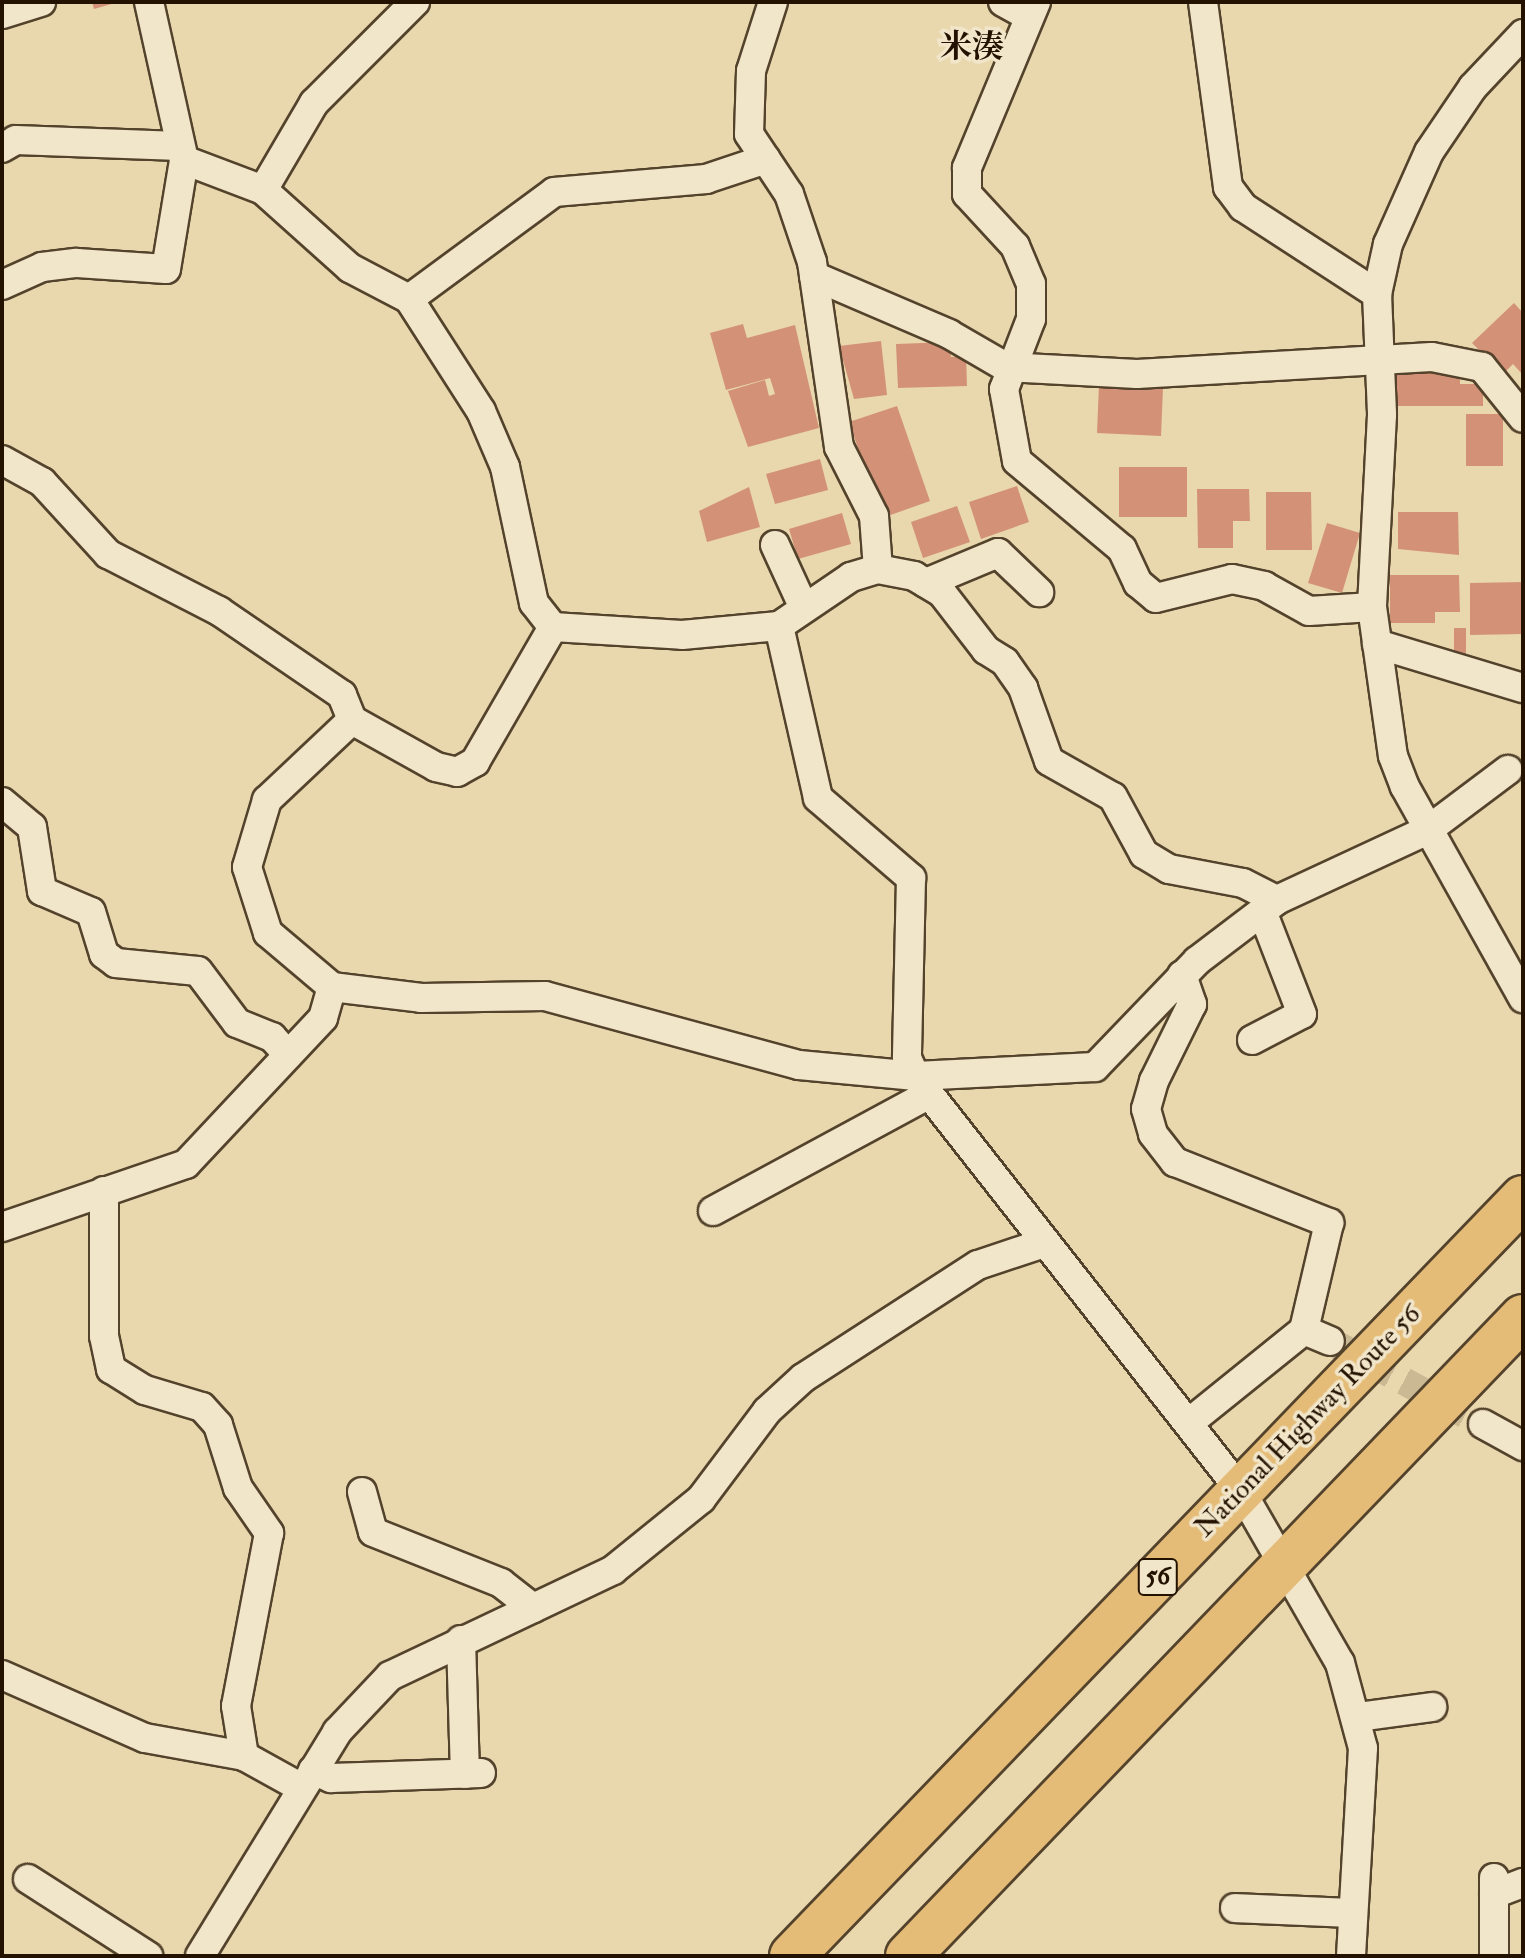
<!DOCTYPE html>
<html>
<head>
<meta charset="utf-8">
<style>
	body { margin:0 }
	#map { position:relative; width:1525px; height:1958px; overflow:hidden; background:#e9d7ae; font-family:"IM FELL Double Pica","Noto Serif JP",serif }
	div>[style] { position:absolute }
	.building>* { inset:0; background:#d39277 }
	.minor-tunnel>* { height:28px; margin-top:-14px; transform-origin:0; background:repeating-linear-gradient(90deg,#cbb994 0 28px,transparent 0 42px) }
	.roads { filter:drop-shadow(2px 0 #54432c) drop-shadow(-2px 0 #54432c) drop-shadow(0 2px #54432c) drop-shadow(0 -2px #54432c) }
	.minor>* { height:28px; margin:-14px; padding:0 14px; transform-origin:14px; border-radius:14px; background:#f1e5ca }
	.trunk>* { height:44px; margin:-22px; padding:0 22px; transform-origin:22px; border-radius:22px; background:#e4bc77 }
	span { translate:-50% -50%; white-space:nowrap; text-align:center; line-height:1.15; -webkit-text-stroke:7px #f1e5ca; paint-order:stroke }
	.shield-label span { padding:2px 6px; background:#f1e5ca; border:2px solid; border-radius:6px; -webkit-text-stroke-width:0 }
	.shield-label { font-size:26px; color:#231200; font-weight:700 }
	.street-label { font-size:28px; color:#231200 }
	.quarter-label { font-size:32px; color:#231200; font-weight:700 }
	.frame { position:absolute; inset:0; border:4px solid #231200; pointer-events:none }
</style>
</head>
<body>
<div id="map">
	<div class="building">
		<i style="clip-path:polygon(92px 2px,114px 2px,115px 3px,94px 9px)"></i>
		<i style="clip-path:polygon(1514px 303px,1523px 313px,1523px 375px,1513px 364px,1503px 374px,1472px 343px)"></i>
		<i style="clip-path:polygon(743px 324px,747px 338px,795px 325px,819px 428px,748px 447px,728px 391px,765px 380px,769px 396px,775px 394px,770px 378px,726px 390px,710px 333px)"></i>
		<i style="clip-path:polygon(881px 341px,887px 395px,854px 399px,839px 346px)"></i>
		<i style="clip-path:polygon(950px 342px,951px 357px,966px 356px,967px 386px,898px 388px,896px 344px)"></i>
		<i style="clip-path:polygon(1396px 366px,1460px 366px,1460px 384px,1483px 384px,1483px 406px,1396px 406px)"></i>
		<i style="clip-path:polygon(1099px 385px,1163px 388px,1161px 436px,1097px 433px)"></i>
		<i style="clip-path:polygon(897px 406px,930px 501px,882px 518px,849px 422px)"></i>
		<i style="clip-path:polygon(1466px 414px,1503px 414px,1503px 466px,1466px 466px)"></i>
		<i style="clip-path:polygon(820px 459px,828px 490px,775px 504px,766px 474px)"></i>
		<i style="clip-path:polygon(1119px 467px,1187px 467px,1187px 517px,1119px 517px)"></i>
		<i style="clip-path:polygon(1017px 486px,1029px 522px,981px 539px,969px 502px)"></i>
		<i style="clip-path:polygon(749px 487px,760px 527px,707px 542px,699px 511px)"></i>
		<i style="clip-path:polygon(1197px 489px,1249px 489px,1250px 521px,1233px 521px,1233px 548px,1198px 548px)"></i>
		<i style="clip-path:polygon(1266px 492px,1311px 492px,1312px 550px,1266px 550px)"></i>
		<i style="clip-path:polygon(957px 506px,970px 542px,923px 558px,911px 522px)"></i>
		<i style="clip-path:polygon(1398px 512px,1458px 512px,1459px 555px,1398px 549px)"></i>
		<i style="clip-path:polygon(842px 513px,851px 544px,798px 559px,789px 529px)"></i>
		<i style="clip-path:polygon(1327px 523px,1360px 533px,1342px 593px,1308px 583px)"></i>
		<i style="clip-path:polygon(1390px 575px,1459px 575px,1460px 612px,1435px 612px,1435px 623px,1390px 623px)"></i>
		<i style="clip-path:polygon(1523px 582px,1523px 634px,1470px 635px,1470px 583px)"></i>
		<i style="clip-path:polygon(1454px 628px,1466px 628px,1466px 665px,1454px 664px)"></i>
	</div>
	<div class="minor-tunnel">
		<i style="left:1330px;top:1341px;width:174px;rotate:28.5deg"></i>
	</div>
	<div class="roads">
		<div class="minor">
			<i style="left:149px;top:2px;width:162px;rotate:77.5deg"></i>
			<i style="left:184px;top:160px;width:85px;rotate:20.8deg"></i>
			<i style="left:263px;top:190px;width:117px;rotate:41.9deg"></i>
			<i style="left:350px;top:268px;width:67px;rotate:27.7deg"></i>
			<i style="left:409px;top:299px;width:133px;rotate:57.3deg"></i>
			<i style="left:481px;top:411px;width:61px;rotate:66.8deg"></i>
			<i style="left:505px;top:467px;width:139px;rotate:78deg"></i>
			<i style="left:534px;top:603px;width:31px;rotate:52deg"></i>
			<i style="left:553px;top:627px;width:129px;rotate:3.5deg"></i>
			<i style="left:682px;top:635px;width:97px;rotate:-5.3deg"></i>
			<i style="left:779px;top:626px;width:176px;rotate:77.2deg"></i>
			<i style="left:818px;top:798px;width:123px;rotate:40.7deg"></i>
			<i style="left:911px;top:878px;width:180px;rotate:91.3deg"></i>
			<i style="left:907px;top:1058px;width:20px;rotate:66deg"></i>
			<i style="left:915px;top:1076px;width:528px;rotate:51.85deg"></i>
			<i style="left:1241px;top:1491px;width:198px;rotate:60.1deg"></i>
			<i style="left:1340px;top:1663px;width:88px;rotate:74.9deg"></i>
			<i style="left:1363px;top:1748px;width:208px;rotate:93.3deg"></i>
			<i style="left:773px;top:2px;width:72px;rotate:107.7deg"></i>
			<i style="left:751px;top:71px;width:63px;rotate:91.8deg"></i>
			<i style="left:749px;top:134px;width:72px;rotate:56.3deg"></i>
			<i style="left:789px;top:194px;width:72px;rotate:71.3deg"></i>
			<i style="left:812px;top:262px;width:187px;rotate:81.7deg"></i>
			<i style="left:839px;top:447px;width:77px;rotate:63.1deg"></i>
			<i style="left:874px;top:516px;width:53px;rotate:85.7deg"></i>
			<i style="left:1003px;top:2px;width:29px;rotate:29deg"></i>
			<i style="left:1036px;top:2px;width:180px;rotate:112.6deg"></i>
			<i style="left:967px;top:168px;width:26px;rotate:90deg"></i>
			<i style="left:967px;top:194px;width:71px;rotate:47.3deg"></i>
			<i style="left:1015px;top:246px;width:41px;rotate:67.2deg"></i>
			<i style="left:1031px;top:284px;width:35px;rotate:90deg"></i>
			<i style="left:1031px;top:319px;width:75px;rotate:111.1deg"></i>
			<i style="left:1004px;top:389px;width:73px;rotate:79.8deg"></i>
			<i style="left:1017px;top:461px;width:137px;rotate:40deg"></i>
			<i style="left:1122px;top:549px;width:38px;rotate:65deg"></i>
			<i style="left:1138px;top:583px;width:23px;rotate:40deg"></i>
			<i style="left:1156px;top:598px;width:78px;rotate:-14deg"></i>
			<i style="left:1232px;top:579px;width:33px;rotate:12deg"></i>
			<i style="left:1264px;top:586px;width:51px;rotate:29.1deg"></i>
			<i style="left:1309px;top:611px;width:63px;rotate:-3.6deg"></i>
			<i style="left:1203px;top:2px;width:187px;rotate:82.3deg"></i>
			<i style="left:1228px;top:187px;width:25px;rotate:53deg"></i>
			<i style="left:1243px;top:207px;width:160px;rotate:33deg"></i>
			<i style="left:2px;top:14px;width:41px;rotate:-17.1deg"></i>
			<i style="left:1523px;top:34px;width:73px;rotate:133.3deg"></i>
			<i style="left:1473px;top:87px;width:78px;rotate:124.1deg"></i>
			<i style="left:1429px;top:152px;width:101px;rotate:114deg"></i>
			<i style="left:1388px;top:244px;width:51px;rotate:102.4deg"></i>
			<i style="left:1377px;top:294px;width:121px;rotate:87.6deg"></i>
			<i style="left:1382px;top:415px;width:192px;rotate:93deg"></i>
			<i style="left:1372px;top:607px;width:150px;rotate:82deg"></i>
			<i style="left:1393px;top:756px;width:33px;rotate:69deg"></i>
			<i style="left:1405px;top:787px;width:242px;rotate:60.8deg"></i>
			<i style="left:2px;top:148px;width:16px;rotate:-30deg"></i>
			<i style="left:16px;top:140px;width:163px;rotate:2.1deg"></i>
			<i style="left:263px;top:190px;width:101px;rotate:-59.6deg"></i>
			<i style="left:314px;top:103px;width:143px;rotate:-45deg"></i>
			<i style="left:814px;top:276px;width:147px;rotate:23.2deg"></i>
			<i style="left:949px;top:334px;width:66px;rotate:30.1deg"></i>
			<i style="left:1006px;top:367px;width:131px;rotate:3.1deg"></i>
			<i style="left:1137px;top:374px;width:295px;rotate:-3.3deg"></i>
			<i style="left:1432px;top:357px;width:51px;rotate:11.3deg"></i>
			<i style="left:1482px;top:367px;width:65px;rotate:51.2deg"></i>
			<i style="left:2px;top:285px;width:44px;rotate:-24.2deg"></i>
			<i style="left:42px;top:267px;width:35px;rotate:-7deg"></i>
			<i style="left:77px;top:263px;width:89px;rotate:3.9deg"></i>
			<i style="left:166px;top:269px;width:110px;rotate:-80.6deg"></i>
			<i style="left:409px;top:299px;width:180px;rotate:-36.4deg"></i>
			<i style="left:554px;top:192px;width:153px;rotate:-4.9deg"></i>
			<i style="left:706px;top:179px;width:63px;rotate:-18.4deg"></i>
			<i style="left:2px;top:460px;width:46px;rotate:28.8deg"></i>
			<i style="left:42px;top:482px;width:98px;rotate:47.5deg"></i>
			<i style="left:108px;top:554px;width:125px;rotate:27.2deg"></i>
			<i style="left:219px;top:611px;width:149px;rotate:34.3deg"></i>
			<i style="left:342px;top:695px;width:27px;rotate:68deg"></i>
			<i style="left:352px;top:720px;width:96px;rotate:29.2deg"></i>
			<i style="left:436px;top:767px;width:22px;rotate:13deg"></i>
			<i style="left:457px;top:772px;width:21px;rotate:-29deg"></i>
			<i style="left:475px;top:762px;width:156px;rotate:-60deg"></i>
			<i style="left:775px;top:545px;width:67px;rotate:65.3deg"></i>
			<i style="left:926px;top:583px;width:78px;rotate:-22.6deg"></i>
			<i style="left:998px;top:553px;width:57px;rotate:43.6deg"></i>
			<i style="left:779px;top:626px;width:87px;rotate:-34.2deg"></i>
			<i style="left:851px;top:577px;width:28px;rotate:-17deg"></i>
			<i style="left:878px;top:569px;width:37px;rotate:11deg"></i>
			<i style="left:914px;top:576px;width:33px;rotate:31deg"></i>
			<i style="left:942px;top:593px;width:72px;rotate:52.3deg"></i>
			<i style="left:986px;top:650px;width:22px;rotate:32deg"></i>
			<i style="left:1005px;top:662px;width:32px;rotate:55deg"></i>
			<i style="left:1023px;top:688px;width:77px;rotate:70.4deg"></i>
			<i style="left:1049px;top:761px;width:73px;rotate:29.4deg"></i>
			<i style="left:1113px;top:797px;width:65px;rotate:61.5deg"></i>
			<i style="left:1144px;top:854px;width:29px;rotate:31deg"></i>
			<i style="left:1169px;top:869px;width:75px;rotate:10.7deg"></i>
			<i style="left:1243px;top:883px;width:38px;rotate:27deg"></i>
			<i style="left:1377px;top:644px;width:152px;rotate:16.8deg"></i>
			<i style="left:2px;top:802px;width:39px;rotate:40deg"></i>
			<i style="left:32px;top:827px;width:65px;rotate:81.1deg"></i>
			<i style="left:42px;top:891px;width:53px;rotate:23.2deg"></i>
			<i style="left:91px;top:912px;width:44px;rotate:72.8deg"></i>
			<i style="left:104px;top:954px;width:15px;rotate:37deg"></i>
			<i style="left:116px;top:963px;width:82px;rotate:5.6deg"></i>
			<i style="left:198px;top:971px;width:65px;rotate:53.1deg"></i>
			<i style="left:237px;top:1023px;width:38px;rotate:22deg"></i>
			<i style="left:272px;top:1037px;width:24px;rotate:48deg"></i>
			<i style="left:1182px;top:975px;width:31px;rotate:71deg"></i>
			<i style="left:1192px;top:1004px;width:86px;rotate:116.3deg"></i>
			<i style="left:1154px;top:1081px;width:29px;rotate:106deg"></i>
			<i style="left:1146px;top:1109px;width:26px;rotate:74deg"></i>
			<i style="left:1153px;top:1134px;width:36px;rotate:52deg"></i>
			<i style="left:1175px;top:1162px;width:166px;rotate:21.6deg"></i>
			<i style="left:1329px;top:1223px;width:110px;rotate:103.2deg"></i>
			<i style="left:1304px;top:1330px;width:146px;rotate:141.1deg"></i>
			<i style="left:332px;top:987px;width:84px;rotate:-139.8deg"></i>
			<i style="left:268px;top:933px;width:69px;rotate:-107.7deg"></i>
			<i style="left:247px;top:867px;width:70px;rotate:-73.4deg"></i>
			<i style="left:267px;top:800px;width:117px;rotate:-43.3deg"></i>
			<i style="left:1252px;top:1040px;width:56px;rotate:-27.5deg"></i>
			<i style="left:1302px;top:1014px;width:110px;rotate:-111.2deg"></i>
			<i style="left:104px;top:1191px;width:145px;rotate:90deg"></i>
			<i style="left:104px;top:1336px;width:34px;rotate:78deg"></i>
			<i style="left:111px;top:1369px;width:40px;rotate:32deg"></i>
			<i style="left:145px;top:1390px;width:59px;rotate:16.6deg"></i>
			<i style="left:202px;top:1407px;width:24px;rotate:48deg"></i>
			<i style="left:218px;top:1425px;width:66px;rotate:72.4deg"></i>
			<i style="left:238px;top:1488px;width:55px;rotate:55.4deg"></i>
			<i style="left:269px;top:1533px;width:176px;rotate:100.8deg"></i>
			<i style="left:236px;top:1706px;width:51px;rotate:80.9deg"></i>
			<i style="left:713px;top:1211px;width:246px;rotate:-28.4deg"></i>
			<i style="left:2px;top:1227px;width:194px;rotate:-18.9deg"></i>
			<i style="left:186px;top:1164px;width:200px;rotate:-46.8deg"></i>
			<i style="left:323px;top:1018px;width:32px;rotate:-74deg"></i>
			<i style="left:332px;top:987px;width:90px;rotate:7deg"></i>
			<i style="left:421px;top:998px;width:124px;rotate:-0.9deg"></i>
			<i style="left:545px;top:996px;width:263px;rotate:15.2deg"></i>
			<i style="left:799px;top:1065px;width:117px;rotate:5.4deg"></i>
			<i style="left:915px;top:1076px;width:180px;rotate:-2.9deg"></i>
			<i style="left:1095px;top:1067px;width:147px;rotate:-46.1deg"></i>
			<i style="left:1197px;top:961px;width:101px;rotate:-37.3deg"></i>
			<i style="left:1277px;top:900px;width:166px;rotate:-24.9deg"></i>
			<i style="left:1428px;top:830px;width:100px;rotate:-36.9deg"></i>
			<i style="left:1304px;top:1330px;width:28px;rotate:23deg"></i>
			<i style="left:1483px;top:1424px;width:46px;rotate:28.8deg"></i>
			<i style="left:362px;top:1492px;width:41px;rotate:74.6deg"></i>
			<i style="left:373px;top:1532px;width:138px;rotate:21.7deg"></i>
			<i style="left:501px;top:1583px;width:41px;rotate:38deg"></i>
			<i style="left:461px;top:1640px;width:134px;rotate:88.3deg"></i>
			<i style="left:2px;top:1675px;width:156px;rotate:23.8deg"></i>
			<i style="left:145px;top:1738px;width:101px;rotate:10.3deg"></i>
			<i style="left:244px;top:1756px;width:66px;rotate:28.9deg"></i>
			<i style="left:1358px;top:1717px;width:75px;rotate:-7.7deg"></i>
			<i style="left:313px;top:1770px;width:20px;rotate:24deg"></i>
			<i style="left:331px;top:1778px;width:150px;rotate:-1.9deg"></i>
			<i style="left:1494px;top:1878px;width:16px;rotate:90deg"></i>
			<i style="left:1494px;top:1894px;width:31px;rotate:-21deg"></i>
			<i style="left:28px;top:1879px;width:143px;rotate:32.7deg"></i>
			<i style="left:1494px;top:1894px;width:62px;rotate:90deg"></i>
			<i style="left:1235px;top:1908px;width:114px;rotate:2.5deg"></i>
			<i style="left:200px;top:1956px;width:263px;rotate:-58.5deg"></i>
			<i style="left:337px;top:1732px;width:77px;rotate:-46.6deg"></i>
			<i style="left:390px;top:1676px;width:247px;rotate:-25.4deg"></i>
			<i style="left:613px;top:1570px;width:113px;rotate:-38.9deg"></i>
			<i style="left:701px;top:1499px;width:110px;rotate:-53.1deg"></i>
			<i style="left:767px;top:1411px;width:49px;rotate:-42.5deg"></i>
			<i style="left:803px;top:1378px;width:208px;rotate:-32.9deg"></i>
			<i style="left:978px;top:1265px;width:70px;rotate:-18.4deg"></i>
		</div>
		<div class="trunk">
			<i style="left:792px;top:1956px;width:1053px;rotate:-46.04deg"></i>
			<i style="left:908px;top:1956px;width:887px;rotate:-46.1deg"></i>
		</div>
	</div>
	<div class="shield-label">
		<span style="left:1158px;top:1577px">56</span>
	</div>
	<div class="street-label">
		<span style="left:1308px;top:1421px;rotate:-46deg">National Highway Route 56</span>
	</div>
	<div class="quarter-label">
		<span style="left:972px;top:47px">米湊</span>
	</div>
	<div class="frame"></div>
</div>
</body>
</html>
